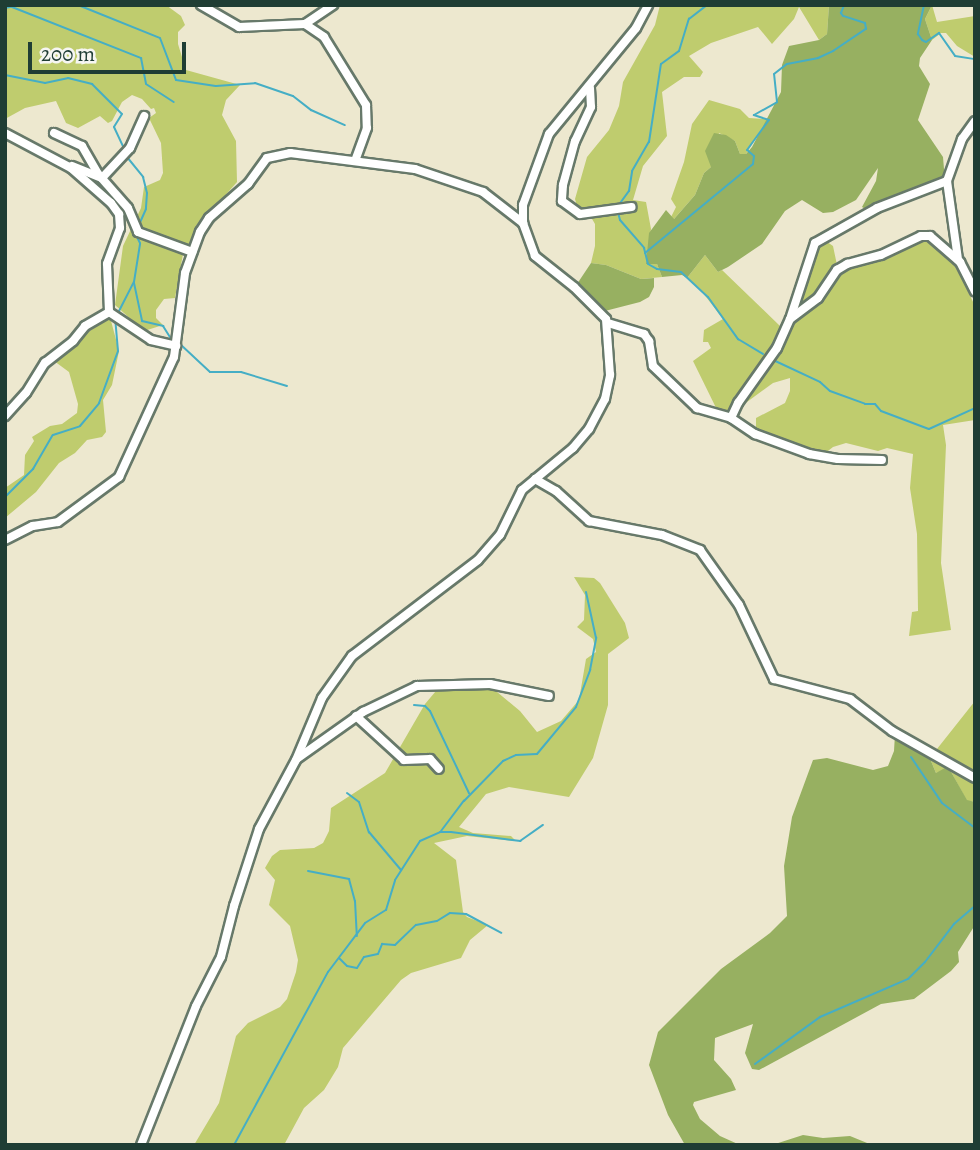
<!DOCTYPE html>
<html>
<head>
<meta charset="utf-8">
<style>
	body { margin:0 }
	#map { position:relative; width:980px; height:1150px; overflow:hidden; background:#ede8cf; font-family:Alegreya,serif }
	div>[style] { position:absolute }
	.green>* { inset:0; background:#bfcc6e }
	.forest>* { inset:0; background:#97b061 }
	.stream>* { height:2px; margin:-1px; padding:0 1px; transform-origin:1px; border-radius:1px; background:#45aec5 }
	.roads { filter:drop-shadow(2px 0 #67796a) drop-shadow(-2px 0 #67796a) drop-shadow(0 2px #67796a) drop-shadow(0 -2px #67796a) }
	.minor>* { height:8px; margin:-4px; padding:0 4px; transform-origin:4px; border-radius:4px; background:#fff }
	span { translate:-50% -50%; white-space:nowrap; text-align:center; line-height:1.15; -webkit-text-stroke:7px #f6f6f2; paint-order:stroke }
	.frame { position:absolute; inset:0; border:7px solid #1f3d34; pointer-events:none }
	.scale { position:absolute; left:28px; top:42px; width:158px; height:32px; box-sizing:border-box; border:4px solid #1f3d34; border-top:0; padding-left:9px; font-size:21px; line-height:24px; white-space:nowrap; color:#1f3d34; -webkit-text-stroke:5px #f6f6f2; paint-order:stroke }
</style>
</head>
<body>
<div id="map">
	<div class="green">
		<i style="clip-path:polygon(5px 5px,166px 5px,181px 16px,185px 25px,178px 32px,178px 44px,186px 70px,240px 85px,226px 100px,222px 115px,236px 141px,237px 182px,208px 215px,183px 254px,175px 298px,164px 299px,156px 310px,156px 318px,163px 325px,144px 331px,115px 305px,123px 246px,141px 208px,144px 187px,160px 180px,163px 173px,161px 143px,149px 118px,156px 113px,154px 108px,151px 109px,142px 99px,132px 95px,122px 102px,112px 121px,108px 123px,100px 116px,78px 128px,66px 123px,56px 101px,25px 108px,5px 119px)"></i>
		<i style="clip-path:polygon(660px 5px,829px 5px,827px 34px,819px 40px,799px 7px,794px 19px,772px 44px,758px 27px,711px 43px,689px 56px,703px 72px,700px 77px,684px 77px,662px 92px,667px 136px,643px 166px,633px 200px,646px 202px,651px 229px,646px 264px,657px 264px,662px 277px,641px 279px,606px 265px,591px 263px,595px 246px,595px 224px,588px 212px,577px 206px,575px 199px,587px 157px,609px 130px,619px 106px,623px 82px,655px 25px)"></i>
		<i style="clip-path:polygon(932px 5px,937px 22px,975px 16px,975px 57px,957px 46px,946px 33px,941px 33px,932px 40px,925px 19px)"></i>
		<i style="clip-path:polygon(709px 100px,740px 109px,749px 118px,766px 119px,766px 122px,746px 154px,740px 154px,735px 141px,719px 133px,711px 167px,704px 173px,695px 195px,673px 220px,671px 217px,676px 207px,671px 199px,684px 162px,692px 124px)"></i>
		<i style="clip-path:polygon(921px 234px,953px 260px,975px 306px,975px 420px,943px 425px,946px 445px,941px 563px,951px 630px,909px 636px,912px 612px,918px 611px,917px 534px,910px 488px,913px 454px,887px 448px,878px 451px,846px 443px,833px 447px,819px 458px,756px 435px,756px 418px,785px 403px,790px 391px,790px 378px,773px 383px,736px 410px,726px 412px,722px 420px,693px 361px,711px 348px,708px 342px,703px 342px,704px 330px,723px 319px,700px 289px,687px 278px,705px 255px,718px 272px,722px 270px,780px 326px,792px 301px,808px 251px,820px 237px,833px 246px,837px 265px,876px 255px)"></i>
		<i style="clip-path:polygon(110px 317px,119px 351px,112px 385px,103px 400px,106px 432px,102px 437px,87px 440px,75px 453px,59px 463px,36px 492px,5px 518px,5px 488px,24px 475px,25px 455px,34px 441px,32px 437px,50px 426px,62px 424px,77px 413px,78px 404px,69px 372px,50px 358px)"></i>
		<i style="clip-path:polygon(574px 577px,594px 578px,600px 583px,625px 623px,629px 638px,608px 654px,608px 705px,593px 758px,569px 797px,509px 787px,486px 794px,459px 827px,473px 833px,511px 836px,516px 841px,467px 836px,434px 843px,456px 860px,463px 912px,467px 917px,488px 925px,470px 940px,461px 958px,411px 973px,401px 980px,343px 1048px,338px 1067px,324px 1090px,304px 1108px,284px 1145px,194px 1145px,219px 1103px,236px 1036px,248px 1023px,280px 1007px,287px 999px,296px 972px,298px 960px,290px 926px,269px 905px,275px 880px,265px 868px,272px 856px,280px 850px,314px 848px,323px 843px,329px 831px,331px 808px,385px 773px,425px 704px,441px 685px,485px 682px,520px 711px,537px 732px,561px 721px,579px 700px,586px 659px,596px 652px,593px 639px,577px 627px,584px 620px,585px 595px)"></i>
		<i style="clip-path:polygon(975px 701px,975px 802px,967px 801px,950px 770px,936px 773px,931px 761px,933px 754px)"></i>
	</div>
	<div class="forest">
		<i style="clip-path:polygon(829px 5px,932px 5px,925px 19px,932px 40px,920px 58px,919px 66px,930px 84px,918px 120px,943px 157px,945px 181px,867px 210px,862px 207px,876px 181px,878px 168px,856px 200px,833px 212px,823px 213px,802px 200px,785px 211px,762px 244px,728px 267px,718px 272px,705px 255px,687px 278px,682px 275px,662px 277px,657px 264px,646px 264px,649px 233px,666px 210px,674px 219px,695px 195px,704px 173px,711px 167px,705px 151px,714px 133px,726px 135px,735px 141px,740px 154px,746px 154px,752px 147px,781px 92px,782px 65px,789px 46px,819px 40px,827px 34px)"></i>
		<i style="clip-path:polygon(591px 263px,606px 265px,641px 279px,654px 278px,654px 287px,649px 297px,640px 302px,601px 312px,581px 293px,577px 284px)"></i>
		<i style="clip-path:polygon(895px 734px,933px 754px,931px 761px,936px 773px,945px 768px,950px 770px,967px 800px,975px 802px,975px 925px,958px 952px,959px 962px,951px 971px,914px 999px,881px 1004px,759px 1070px,752px 1069px,745px 1053px,753px 1024px,715px 1038px,714px 1060px,731px 1079px,736px 1090px,694px 1102px,693px 1105px,700px 1119px,720px 1136px,740px 1145px,685px 1145px,668px 1115px,649px 1065px,658px 1032px,721px 969px,770px 933px,787px 916px,784px 866px,792px 817px,813px 760px,827px 758px,873px 770px,888px 766px,894px 751px)"></i>
		<i style="clip-path:polygon(803px 1135px,823px 1138px,850px 1136px,872px 1145px,772px 1145px)"></i>
	</div>
	<div class="stream">
		<i style="left:78px;top:5px;width:88px;rotate:21.9deg"></i>
		<i style="left:160px;top:38px;width:45px;rotate:69.1deg"></i>
		<i style="left:176px;top:80px;width:40px;rotate:8.5deg"></i>
		<i style="left:216px;top:86px;width:39px;rotate:-4deg"></i>
		<i style="left:255px;top:83px;width:40px;rotate:18.9deg"></i>
		<i style="left:293px;top:96px;width:23px;rotate:38deg"></i>
		<i style="left:311px;top:110px;width:37px;rotate:24deg"></i>
		<i style="left:924px;top:5px;width:30px;rotate:102deg"></i>
		<i style="left:918px;top:34px;width:7px;rotate:56deg"></i>
		<i style="left:922px;top:40px;width:4px;rotate:27deg"></i>
		<i style="left:926px;top:42px;width:16px;rotate:-35deg"></i>
		<i style="left:939px;top:33px;width:28px;rotate:55deg"></i>
		<i style="left:955px;top:56px;width:20px;rotate:9deg"></i>
		<i style="left:12px;top:7px;width:139px;rotate:21.6deg"></i>
		<i style="left:141px;top:58px;width:26px;rotate:79deg"></i>
		<i style="left:146px;top:84px;width:33px;rotate:33deg"></i>
		<i style="left:5px;top:8px;width:15px;rotate:-11deg"></i>
		<i style="left:5px;top:75px;width:41px;rotate:11.3deg"></i>
		<i style="left:45px;top:83px;width:24px;rotate:-12deg"></i>
		<i style="left:68px;top:78px;width:25px;rotate:14deg"></i>
		<i style="left:92px;top:84px;width:42px;rotate:45deg"></i>
		<i style="left:122px;top:114px;width:15px;rotate:122deg"></i>
		<i style="left:114px;top:127px;width:23px;rotate:65deg"></i>
		<i style="left:127px;top:157px;width:26px;rotate:51deg"></i>
		<i style="left:143px;top:177px;width:16px;rotate:76deg"></i>
		<i style="left:147px;top:193px;width:16px;rotate:94deg"></i>
		<i style="left:146px;top:209px;width:20px;rotate:114deg"></i>
		<i style="left:618px;top:206px;width:19px;rotate:-54deg"></i>
		<i style="left:629px;top:191px;width:20px;rotate:-81deg"></i>
		<i style="left:632px;top:171px;width:34px;rotate:-60deg"></i>
		<i style="left:649px;top:142px;width:79px;rotate:-81.3deg"></i>
		<i style="left:661px;top:64px;width:22px;rotate:-36deg"></i>
		<i style="left:679px;top:51px;width:34px;rotate:-73deg"></i>
		<i style="left:689px;top:19px;width:23px;rotate:-38deg"></i>
		<i style="left:618px;top:212px;width:8px;rotate:76deg"></i>
		<i style="left:620px;top:220px;width:37px;rotate:49deg"></i>
		<i style="left:644px;top:248px;width:16px;rotate:76deg"></i>
		<i style="left:648px;top:264px;width:10px;rotate:29deg"></i>
		<i style="left:657px;top:269px;width:24px;rotate:7deg"></i>
		<i style="left:681px;top:272px;width:37px;rotate:43deg"></i>
		<i style="left:708px;top:297px;width:52px;rotate:54.5deg"></i>
		<i style="left:738px;top:339px;width:29px;rotate:31deg"></i>
		<i style="left:645px;top:253px;width:140px;rotate:-39.5deg"></i>
		<i style="left:753px;top:164px;width:8px;rotate:-83deg"></i>
		<i style="left:754px;top:156px;width:9px;rotate:-139deg"></i>
		<i style="left:747px;top:150px;width:37px;rotate:-54deg"></i>
		<i style="left:769px;top:120px;width:16px;rotate:-162deg"></i>
		<i style="left:754px;top:115px;width:26px;rotate:-29deg"></i>
		<i style="left:777px;top:102px;width:28px;rotate:-96deg"></i>
		<i style="left:774px;top:74px;width:16px;rotate:-38deg"></i>
		<i style="left:787px;top:64px;width:32px;rotate:-11deg"></i>
		<i style="left:818px;top:58px;width:17px;rotate:-25deg"></i>
		<i style="left:833px;top:51px;width:40px;rotate:-34deg"></i>
		<i style="left:866px;top:29px;width:6px;rotate:-99deg"></i>
		<i style="left:865px;top:23px;width:23px;rotate:-162deg"></i>
		<i style="left:843px;top:16px;width:4px;rotate:-124deg"></i>
		<i style="left:841px;top:13px;width:9px;rotate:-69deg"></i>
		<i style="left:134px;top:283px;width:39px;rotate:78deg"></i>
		<i style="left:142px;top:321px;width:22px;rotate:13deg"></i>
		<i style="left:163px;top:326px;width:13px;rotate:58deg"></i>
		<i style="left:119px;top:311px;width:33px;rotate:-63deg"></i>
		<i style="left:134px;top:282px;width:39px;rotate:-81deg"></i>
		<i style="left:140px;top:243px;width:13px;rotate:-117deg"></i>
		<i style="left:180px;top:344px;width:41px;rotate:43deg"></i>
		<i style="left:210px;top:372px;width:31px"></i>
		<i style="left:241px;top:372px;width:48px;rotate:16.9deg"></i>
		<i style="left:771px;top:359px;width:54px;rotate:25.1deg"></i>
		<i style="left:820px;top:382px;width:13px;rotate:42deg"></i>
		<i style="left:830px;top:391px;width:37px;rotate:20deg"></i>
		<i style="left:865px;top:404px;width:10px"></i>
		<i style="left:875px;top:404px;width:9px;rotate:49deg"></i>
		<i style="left:881px;top:411px;width:51px;rotate:20.6deg"></i>
		<i style="left:929px;top:429px;width:51px;rotate:-24.5deg"></i>
		<i style="left:5px;top:497px;width:40px;rotate:-45deg"></i>
		<i style="left:33px;top:469px;width:39px;rotate:-60deg"></i>
		<i style="left:53px;top:435px;width:28px;rotate:-18deg"></i>
		<i style="left:80px;top:426px;width:30px;rotate:-50deg"></i>
		<i style="left:99px;top:403px;width:55px;rotate:-69.9deg"></i>
		<i style="left:118px;top:351px;width:32px;rotate:-95deg"></i>
		<i style="left:414px;top:705px;width:11px;rotate:5deg"></i>
		<i style="left:425px;top:706px;width:7px;rotate:45deg"></i>
		<i style="left:430px;top:711px;width:91px;rotate:64.6deg"></i>
		<i style="left:911px;top:757px;width:55px;rotate:56deg"></i>
		<i style="left:942px;top:803px;width:41px;rotate:37.1deg"></i>
		<i style="left:347px;top:793px;width:15px;rotate:37deg"></i>
		<i style="left:359px;top:802px;width:32px;rotate:72deg"></i>
		<i style="left:369px;top:832px;width:50px;rotate:49.9deg"></i>
		<i style="left:441px;top:831px;width:38px;rotate:-53deg"></i>
		<i style="left:464px;top:801px;width:56px;rotate:-45.7deg"></i>
		<i style="left:503px;top:761px;width:14px;rotate:-25deg"></i>
		<i style="left:516px;top:755px;width:21px;rotate:-3deg"></i>
		<i style="left:537px;top:754px;width:61px;rotate:-50.3deg"></i>
		<i style="left:576px;top:707px;width:40px;rotate:-69deg"></i>
		<i style="left:590px;top:670px;width:33px;rotate:-79deg"></i>
		<i style="left:596px;top:638px;width:47px;rotate:-102.3deg"></i>
		<i style="left:308px;top:871px;width:42px;rotate:11deg"></i>
		<i style="left:349px;top:879px;width:23px;rotate:75deg"></i>
		<i style="left:355px;top:901px;width:35px;rotate:87deg"></i>
		<i style="left:339px;top:958px;width:11px;rotate:45deg"></i>
		<i style="left:347px;top:966px;width:10px;rotate:11deg"></i>
		<i style="left:357px;top:968px;width:13px;rotate:-58deg"></i>
		<i style="left:364px;top:957px;width:14px;rotate:-12deg"></i>
		<i style="left:378px;top:954px;width:11px;rotate:-68deg"></i>
		<i style="left:382px;top:944px;width:13px;rotate:4deg"></i>
		<i style="left:395px;top:945px;width:29px;rotate:-44deg"></i>
		<i style="left:416px;top:925px;width:21px;rotate:-11deg"></i>
		<i style="left:437px;top:921px;width:15px;rotate:-32deg"></i>
		<i style="left:450px;top:913px;width:16px;rotate:4deg"></i>
		<i style="left:466px;top:914px;width:40px;rotate:28deg"></i>
		<i style="left:755px;top:1064px;width:80px;rotate:-35.9deg"></i>
		<i style="left:820px;top:1017px;width:96px;rotate:-23.4deg"></i>
		<i style="left:908px;top:979px;width:24px;rotate:-45deg"></i>
		<i style="left:925px;top:962px;width:48px;rotate:-52.7deg"></i>
		<i style="left:954px;top:924px;width:28px;rotate:-41deg"></i>
		<i style="left:234px;top:1145px;width:197px;rotate:-61.5deg"></i>
		<i style="left:328px;top:972px;width:61px;rotate:-52.9deg"></i>
		<i style="left:365px;top:923px;width:25px;rotate:-32deg"></i>
		<i style="left:386px;top:910px;width:31px;rotate:-73deg"></i>
		<i style="left:395px;top:880px;width:46px;rotate:-57.3deg"></i>
		<i style="left:420px;top:841px;width:22px;rotate:-24deg"></i>
		<i style="left:440px;top:832px;width:11px"></i>
		<i style="left:451px;top:832px;width:70px;rotate:7.4deg"></i>
		<i style="left:520px;top:841px;width:28px;rotate:-35deg"></i>
	</div>
	<div class="roads">
		<div class="minor">
			<i style="left:201px;top:5px;width:44px;rotate:30.1deg"></i>
			<i style="left:239px;top:27px;width:66px;rotate:-2.6deg"></i>
			<i style="left:305px;top:24px;width:23px;rotate:34deg"></i>
			<i style="left:324px;top:37px;width:80px;rotate:58.3deg"></i>
			<i style="left:366px;top:105px;width:23px;rotate:88deg"></i>
			<i style="left:367px;top:128px;width:35px;rotate:110deg"></i>
			<i style="left:305px;top:24px;width:34px;rotate:-34deg"></i>
			<i style="left:590px;top:88px;width:19px;rotate:87deg"></i>
			<i style="left:591px;top:107px;width:38px;rotate:115deg"></i>
			<i style="left:575px;top:141px;width:46px;rotate:105.3deg"></i>
			<i style="left:563px;top:185px;width:16px;rotate:94deg"></i>
			<i style="left:562px;top:201px;width:22px;rotate:36deg"></i>
			<i style="left:580px;top:214px;width:52px;rotate:-7.7deg"></i>
			<i style="left:5px;top:133px;width:75px;rotate:27.9deg"></i>
			<i style="left:71px;top:168px;width:53px;rotate:41.2deg"></i>
			<i style="left:111px;top:203px;width:14px;rotate:54deg"></i>
			<i style="left:119px;top:214px;width:14px;rotate:86deg"></i>
			<i style="left:120px;top:228px;width:38px;rotate:110deg"></i>
			<i style="left:107px;top:264px;width:48px;rotate:87.6deg"></i>
			<i style="left:54px;top:133px;width:31px;rotate:25deg"></i>
			<i style="left:82px;top:146px;width:32px;rotate:60deg"></i>
			<i style="left:98px;top:174px;width:45px;rotate:48.6deg"></i>
			<i style="left:128px;top:208px;width:26px;rotate:67deg"></i>
			<i style="left:138px;top:232px;width:58px;rotate:20.3deg"></i>
			<i style="left:72px;top:166px;width:32px;rotate:22deg"></i>
			<i style="left:102px;top:178px;width:41px;rotate:-47deg"></i>
			<i style="left:130px;top:148px;width:35px;rotate:-66deg"></i>
			<i style="left:947px;top:181px;width:79px;rotate:82deg"></i>
			<i style="left:109px;top:312px;width:50px;rotate:33.7deg"></i>
			<i style="left:151px;top:340px;width:26px;rotate:13deg"></i>
			<i style="left:791px;top:316px;width:77px;rotate:-71.8deg"></i>
			<i style="left:815px;top:243px;width:71px;rotate:-29.4deg"></i>
			<i style="left:877px;top:208px;width:75px;rotate:-21.1deg"></i>
			<i style="left:947px;top:181px;width:45px;rotate:-70.3deg"></i>
			<i style="left:962px;top:139px;width:22px;rotate:-54deg"></i>
			<i style="left:608px;top:323px;width:38px;rotate:17deg"></i>
			<i style="left:644px;top:334px;width:9px;rotate:54deg"></i>
			<i style="left:649px;top:341px;width:25px;rotate:81deg"></i>
			<i style="left:653px;top:366px;width:61px;rotate:43.7deg"></i>
			<i style="left:697px;top:408px;width:35px;rotate:16deg"></i>
			<i style="left:731px;top:418px;width:17px;rotate:-65deg"></i>
			<i style="left:738px;top:403px;width:67px;rotate:-54.7deg"></i>
			<i style="left:777px;top:348px;width:32px;rotate:-66deg"></i>
			<i style="left:790px;top:319px;width:35px;rotate:-37deg"></i>
			<i style="left:818px;top:298px;width:34px;rotate:-56deg"></i>
			<i style="left:837px;top:270px;width:12px;rotate:-31deg"></i>
			<i style="left:847px;top:264px;width:35px;rotate:-15deg"></i>
			<i style="left:881px;top:255px;width:44px;rotate:-25.4deg"></i>
			<i style="left:921px;top:236px;width:9px"></i>
			<i style="left:930px;top:236px;width:40px;rotate:41deg"></i>
			<i style="left:960px;top:262px;width:33px;rotate:63deg"></i>
			<i style="left:5px;top:416px;width:31px;rotate:-48deg"></i>
			<i style="left:26px;top:393px;width:36px;rotate:-58deg"></i>
			<i style="left:45px;top:363px;width:36px;rotate:-38deg"></i>
			<i style="left:73px;top:341px;width:19px;rotate:-51deg"></i>
			<i style="left:85px;top:326px;width:28px;rotate:-30deg"></i>
			<i style="left:731px;top:418px;width:29px;rotate:34deg"></i>
			<i style="left:755px;top:434px;width:58px;rotate:20.3deg"></i>
			<i style="left:809px;top:454px;width:29px;rotate:10deg"></i>
			<i style="left:838px;top:459px;width:44px;rotate:1.3deg"></i>
			<i style="left:535px;top:479px;width:24px;rotate:30deg"></i>
			<i style="left:556px;top:491px;width:45px;rotate:42.3deg"></i>
			<i style="left:589px;top:521px;width:74px;rotate:10.9deg"></i>
			<i style="left:662px;top:535px;width:41px;rotate:21.5deg"></i>
			<i style="left:700px;top:550px;width:67px;rotate:54.7deg"></i>
			<i style="left:739px;top:605px;width:82px;rotate:64.7deg"></i>
			<i style="left:774px;top:679px;width:79px;rotate:14.7deg"></i>
			<i style="left:850px;top:699px;width:53px;rotate:37.3deg"></i>
			<i style="left:892px;top:731px;width:95px;rotate:29.5deg"></i>
			<i style="left:5px;top:540px;width:31px;rotate:-27deg"></i>
			<i style="left:33px;top:526px;width:25px;rotate:-9deg"></i>
			<i style="left:58px;top:522px;width:76px;rotate:-36.4deg"></i>
			<i style="left:119px;top:477px;width:132px;rotate:-65.4deg"></i>
			<i style="left:174px;top:357px;width:85px;rotate:-82.5deg"></i>
			<i style="left:185px;top:273px;width:44px;rotate:-69.9deg"></i>
			<i style="left:200px;top:232px;width:17px;rotate:-57deg"></i>
			<i style="left:209px;top:218px;width:52px;rotate:-41.1deg"></i>
			<i style="left:248px;top:184px;width:32px;rotate:-54deg"></i>
			<i style="left:267px;top:158px;width:24px;rotate:-12deg"></i>
			<i style="left:290px;top:153px;width:126px;rotate:7.3deg"></i>
			<i style="left:415px;top:169px;width:72px;rotate:18.7deg"></i>
			<i style="left:483px;top:192px;width:51px;rotate:37.8deg"></i>
			<i style="left:356px;top:716px;width:65px;rotate:42.5deg"></i>
			<i style="left:404px;top:760px;width:26px;rotate:-2deg"></i>
			<i style="left:430px;top:759px;width:13px;rotate:48deg"></i>
			<i style="left:298px;top:758px;width:80px;rotate:-35.3deg"></i>
			<i style="left:363px;top:712px;width:60px;rotate:-25.7deg"></i>
			<i style="left:417px;top:686px;width:73px;rotate:-1.6deg"></i>
			<i style="left:490px;top:684px;width:60px;rotate:11.5deg"></i>
			<i style="left:141px;top:1145px;width:149px;rotate:-68.4deg"></i>
			<i style="left:196px;top:1006px;width:55px;rotate:-63deg"></i>
			<i style="left:221px;top:957px;width:53px;rotate:-75.7deg"></i>
			<i style="left:234px;top:906px;width:81px;rotate:-72deg"></i>
			<i style="left:259px;top:829px;width:78px;rotate:-61.8deg"></i>
			<i style="left:296px;top:760px;width:67px;rotate:-67.2deg"></i>
			<i style="left:322px;top:698px;width:52px;rotate:-54.5deg"></i>
			<i style="left:352px;top:656px;width:158px;rotate:-37.3deg"></i>
			<i style="left:478px;top:560px;width:33px;rotate:-49deg"></i>
			<i style="left:500px;top:535px;width:50px;rotate:-63.9deg"></i>
			<i style="left:522px;top:490px;width:66px;rotate:-39.5deg"></i>
			<i style="left:573px;top:448px;width:25px;rotate:-50deg"></i>
			<i style="left:589px;top:429px;width:34px;rotate:-62deg"></i>
			<i style="left:605px;top:399px;width:25px;rotate:-78deg"></i>
			<i style="left:610px;top:375px;width:56px;rotate:-94.1deg"></i>
			<i style="left:606px;top:319px;width:45px;rotate:-135deg"></i>
			<i style="left:574px;top:287px;width:50px;rotate:-141.5deg"></i>
			<i style="left:535px;top:256px;width:35px;rotate:-110deg"></i>
			<i style="left:523px;top:223px;width:18px;rotate:-90deg"></i>
			<i style="left:523px;top:205px;width:76px;rotate:-69.9deg"></i>
			<i style="left:549px;top:134px;width:137px;rotate:-50.6deg"></i>
			<i style="left:636px;top:28px;width:26px;rotate:-62deg"></i>
		</div>
	</div>
	<div class="frame"></div>
	<div class="scale">200 m</div>
</div>
</body>
</html>
